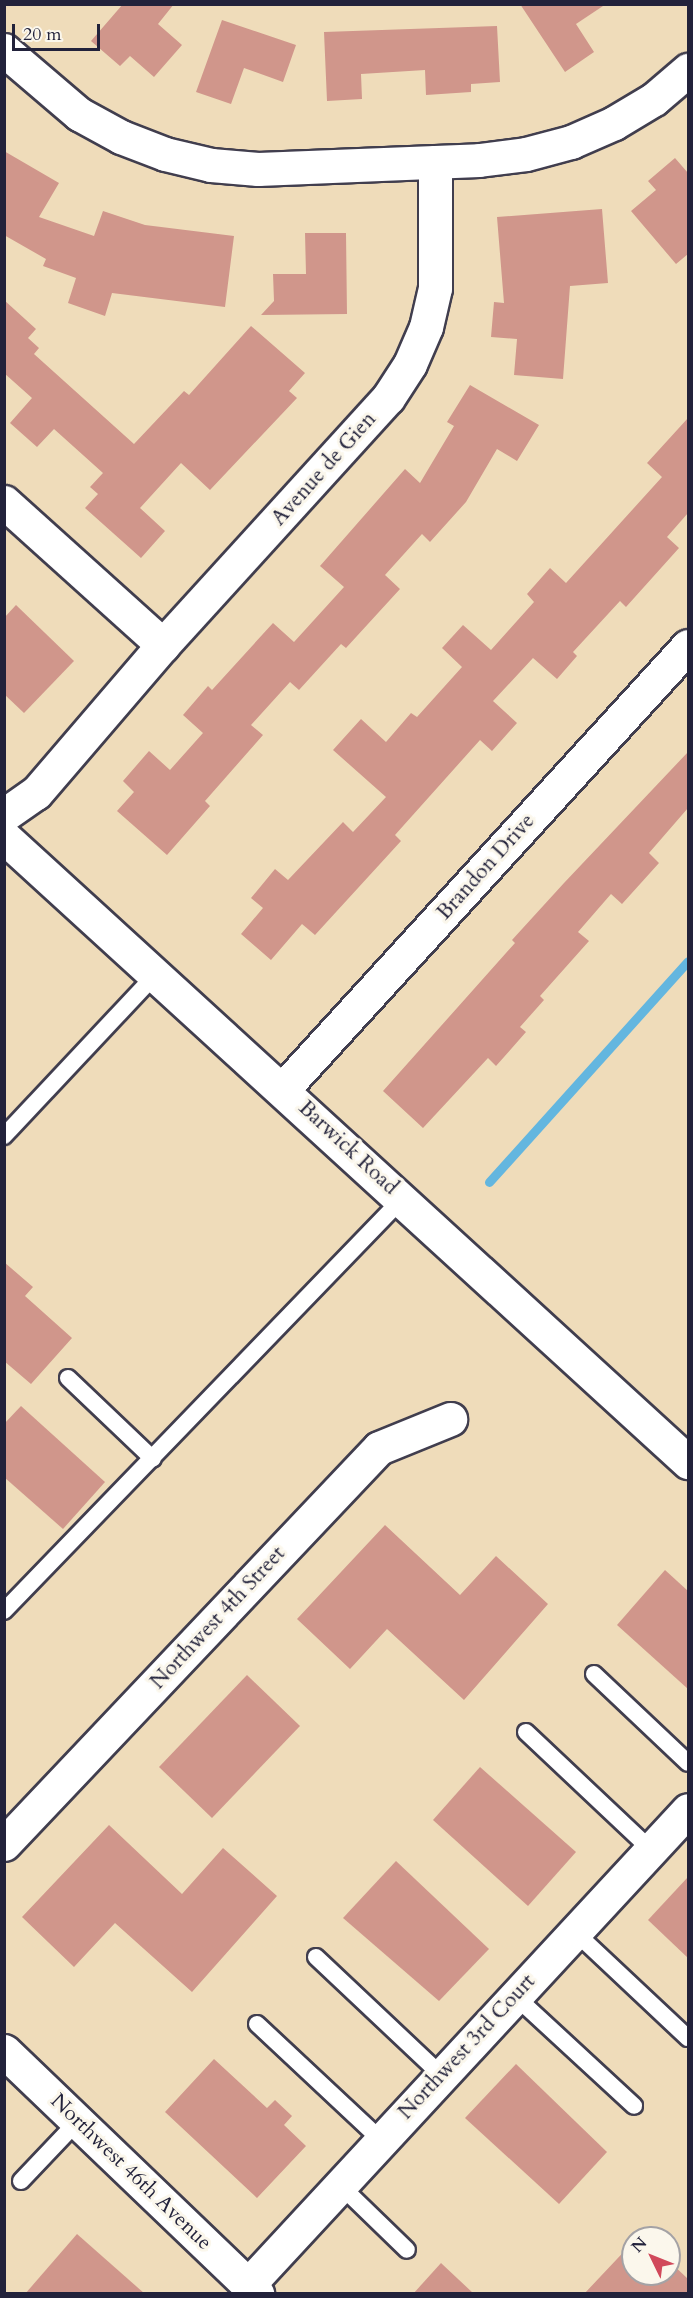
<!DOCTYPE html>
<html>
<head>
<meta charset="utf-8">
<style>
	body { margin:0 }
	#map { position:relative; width:693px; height:2298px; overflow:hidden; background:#efdcba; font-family:Cardo,serif }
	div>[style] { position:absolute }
	.stream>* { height:9px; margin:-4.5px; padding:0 4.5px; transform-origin:4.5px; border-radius:4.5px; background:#63b6df }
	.building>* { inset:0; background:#d0968b }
	.roads { filter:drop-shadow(2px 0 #413e4e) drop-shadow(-2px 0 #413e4e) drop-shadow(0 2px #413e4e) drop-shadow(0 -2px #413e4e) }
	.service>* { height:16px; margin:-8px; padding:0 8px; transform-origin:8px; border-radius:8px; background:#fff }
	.minor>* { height:33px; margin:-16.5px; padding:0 16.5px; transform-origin:16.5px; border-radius:16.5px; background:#fff }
	.tertiary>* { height:33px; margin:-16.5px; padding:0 16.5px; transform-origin:16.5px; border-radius:16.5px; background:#fff }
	span { translate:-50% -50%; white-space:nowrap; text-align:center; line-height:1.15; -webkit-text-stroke:6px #fbf7ec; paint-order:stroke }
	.street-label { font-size:21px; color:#22223b }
	.frame { position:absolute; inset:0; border:6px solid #22223b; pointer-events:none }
	.north { position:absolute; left:621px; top:2226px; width:60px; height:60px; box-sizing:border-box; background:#fbf7ec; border:2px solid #a4a2a5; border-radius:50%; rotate:313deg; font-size:16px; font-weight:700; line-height:24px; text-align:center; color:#22223b }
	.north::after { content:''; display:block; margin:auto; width:21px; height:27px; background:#d1495b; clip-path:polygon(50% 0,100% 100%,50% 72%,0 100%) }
	.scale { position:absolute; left:12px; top:24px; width:88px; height:27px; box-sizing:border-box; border:3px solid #22223b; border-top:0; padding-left:8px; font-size:18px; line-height:21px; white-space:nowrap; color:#22223b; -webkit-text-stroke:4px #fbf7ec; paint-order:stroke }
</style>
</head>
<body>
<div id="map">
	<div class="stream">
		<i style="left:489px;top:1182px;width:297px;rotate:-48deg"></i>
	</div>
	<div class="building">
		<i style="clip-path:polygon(123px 4px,174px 4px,158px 24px,182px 45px,154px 77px,130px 56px,120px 66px,91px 41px)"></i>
		<i style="clip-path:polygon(520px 4px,606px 4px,576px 24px,594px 52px,565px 72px)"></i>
		<i style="clip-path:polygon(222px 20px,296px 45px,283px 82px,244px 68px,231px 104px,196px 92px)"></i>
		<i style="clip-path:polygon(497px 26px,500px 82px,471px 84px,471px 92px,426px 95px,425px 70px,361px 74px,362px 99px,327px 101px,324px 32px)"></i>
		<i style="clip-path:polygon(4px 151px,59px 183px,39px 217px,94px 236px,103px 211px,145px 225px,234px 236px,225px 307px,112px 293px,105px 316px,68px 303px,76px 278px,43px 266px,46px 259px,4px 235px)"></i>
		<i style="clip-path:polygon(675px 158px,688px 173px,688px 254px,676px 264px,631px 211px,656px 190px,648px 181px)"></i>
		<i style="clip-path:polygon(602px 209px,608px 283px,570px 286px,563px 379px,514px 375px,517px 339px,491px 337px,494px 302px,504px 303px,497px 217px)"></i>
		<i style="clip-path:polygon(305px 233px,346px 233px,347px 314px,261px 315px,274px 301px,273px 274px,306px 274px)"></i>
		<i style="clip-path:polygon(4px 300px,36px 329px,28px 338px,39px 348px,34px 354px,134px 444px,184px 391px,189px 395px,251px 326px,305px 373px,289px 391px,297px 398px,210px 490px,181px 463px,140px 508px,165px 531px,141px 558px,85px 508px,98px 494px,90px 487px,103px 473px,54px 429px,37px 447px,10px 423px,32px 398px,4px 373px)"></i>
		<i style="clip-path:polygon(470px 385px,539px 425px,517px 461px,497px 449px,466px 502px,430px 542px,422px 534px,385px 575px,400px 589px,346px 648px,341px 644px,299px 690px,290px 682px,251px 725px,263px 735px,205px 801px,210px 806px,167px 855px,117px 811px,134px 792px,123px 781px,149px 751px,170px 770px,203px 733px,183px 715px,208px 686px,212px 690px,273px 623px,294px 642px,344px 587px,320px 566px,405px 469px,420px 483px,454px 426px,447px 422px)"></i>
		<i style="clip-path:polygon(688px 418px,688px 513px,667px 537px,679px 548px,626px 607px,620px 601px,573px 652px,577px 656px,557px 679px,533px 658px,493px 701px,517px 723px,492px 751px,480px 740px,395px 835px,401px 841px,315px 935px,302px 924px,271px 960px,241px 934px,263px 908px,251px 898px,275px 869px,288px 880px,343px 822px,353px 832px,386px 797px,333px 750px,361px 719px,386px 742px,411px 713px,417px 717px,462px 667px,442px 648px,463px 625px,491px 650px,534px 602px,527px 594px,550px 568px,566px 583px,662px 477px,647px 463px)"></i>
		<i style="clip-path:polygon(16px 605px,74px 661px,24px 713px,4px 694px,4px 618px)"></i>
		<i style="clip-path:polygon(688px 752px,688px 808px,649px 853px,659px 863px,622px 904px,611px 894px,578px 932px,589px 941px,540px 996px,544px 1000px,520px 1027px,526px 1032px,496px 1066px,488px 1058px,423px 1128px,383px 1091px,515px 943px,512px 940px,564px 883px)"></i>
		<i style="clip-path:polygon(4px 1262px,33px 1287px,25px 1296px,72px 1338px,31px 1384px,4px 1361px)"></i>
		<i style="clip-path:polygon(21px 1406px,105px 1482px,63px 1529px,4px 1477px,4px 1424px)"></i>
		<i style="clip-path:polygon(385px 1525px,460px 1595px,496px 1556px,548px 1604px,464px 1700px,387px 1629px,350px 1669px,297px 1619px)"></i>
		<i style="clip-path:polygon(665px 1570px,688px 1591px,688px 1689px,617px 1625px)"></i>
		<i style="clip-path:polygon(247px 1675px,300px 1726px,212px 1818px,159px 1767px)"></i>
		<i style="clip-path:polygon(480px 1767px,576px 1852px,528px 1906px,433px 1820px)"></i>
		<i style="clip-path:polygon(109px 1825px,182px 1894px,223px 1848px,277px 1896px,192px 1992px,115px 1923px,74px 1967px,22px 1917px)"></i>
		<i style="clip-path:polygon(396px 1861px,489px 1949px,439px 2001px,343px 1918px)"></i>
		<i style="clip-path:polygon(688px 1877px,688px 1958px,648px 1920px)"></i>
		<i style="clip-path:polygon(214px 2059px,267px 2108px,275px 2100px,292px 2116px,284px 2125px,306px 2146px,257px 2198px,165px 2112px)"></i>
		<i style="clip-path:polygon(516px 2064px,607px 2152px,559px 2204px,465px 2118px)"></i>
		<i style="clip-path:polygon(77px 2234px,145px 2294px,25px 2294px)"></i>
		<i style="clip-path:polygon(633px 2242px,633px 2274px,669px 2274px,669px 2261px,688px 2279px,688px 2294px,584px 2294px)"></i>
		<i style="clip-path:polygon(441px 2263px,474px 2294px,413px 2294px)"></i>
	</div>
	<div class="roads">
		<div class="service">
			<i style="left:4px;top:1136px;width:222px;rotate:-46.8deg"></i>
			<i style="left:68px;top:1378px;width:117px;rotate:43.6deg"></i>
			<i style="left:4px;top:1611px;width:574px;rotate:-45.99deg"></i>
			<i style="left:594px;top:1674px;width:129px;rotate:43.4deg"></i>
			<i style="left:526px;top:1732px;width:172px;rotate:43.3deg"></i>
			<i style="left:575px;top:1932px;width:155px;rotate:43.2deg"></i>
			<i style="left:316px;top:1957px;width:172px;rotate:43.3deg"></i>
			<i style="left:515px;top:1996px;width:162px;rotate:42.7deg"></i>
			<i style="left:257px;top:2024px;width:170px;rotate:43.1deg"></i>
			<i style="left:21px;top:2181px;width:83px;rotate:-46.5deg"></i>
			<i style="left:340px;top:2185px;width:93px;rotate:44.1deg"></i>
		</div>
		<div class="minor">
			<i style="left:4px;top:50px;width:99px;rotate:40.5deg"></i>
			<i style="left:79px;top:114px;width:48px;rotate:28.7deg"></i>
			<i style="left:121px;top:137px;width:47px;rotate:21.1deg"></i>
			<i style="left:165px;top:154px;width:47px;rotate:13.4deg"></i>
			<i style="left:211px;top:165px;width:47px;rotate:4.9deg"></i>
			<i style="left:258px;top:169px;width:221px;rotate:-2.3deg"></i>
			<i style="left:479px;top:160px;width:47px;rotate:-7.3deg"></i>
			<i style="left:526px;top:154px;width:47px;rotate:-14.9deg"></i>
			<i style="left:571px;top:142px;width:47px;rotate:-23.8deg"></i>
			<i style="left:614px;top:123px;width:47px;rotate:-31deg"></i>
			<i style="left:654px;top:99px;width:45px;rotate:-40.5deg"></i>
			<i style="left:4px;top:502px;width:214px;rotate:42deg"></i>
			<i style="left:4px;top:815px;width:39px;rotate:-35deg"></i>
			<i style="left:36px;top:793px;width:195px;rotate:-49.4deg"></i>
			<i style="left:163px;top:645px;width:334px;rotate:-47.7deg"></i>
			<i style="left:388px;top:398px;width:40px;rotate:-57.1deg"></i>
			<i style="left:410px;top:364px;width:40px;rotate:-66.6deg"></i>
			<i style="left:426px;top:327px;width:40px;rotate:-77deg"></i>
			<i style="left:435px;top:288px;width:126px;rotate:-90deg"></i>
			<i style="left:283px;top:1089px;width:600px;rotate:-47.57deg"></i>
			<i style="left:4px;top:1844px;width:545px;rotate:-46.56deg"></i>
			<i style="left:379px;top:1448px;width:77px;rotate:-22.2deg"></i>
			<i style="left:4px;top:2051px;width:351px;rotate:43.8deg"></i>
			<i style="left:248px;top:2285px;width:647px;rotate:-47.19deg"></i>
		</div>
		<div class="tertiary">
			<i style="left:4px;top:837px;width:927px;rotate:42.42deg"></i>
		</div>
	</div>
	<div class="street-label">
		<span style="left:324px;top:469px;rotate:-48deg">Avenue de Gien</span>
		<span style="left:486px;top:867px;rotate:-48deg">Brandon Drive</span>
		<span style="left:348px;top:1148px;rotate:43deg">Barwick Road</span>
		<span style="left:218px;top:1618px;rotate:-47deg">Northwest 4th Street</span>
		<span style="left:467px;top:2047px;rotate:-47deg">Northwest 3rd Court</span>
		<span style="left:131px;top:2172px;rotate:44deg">Northwest 46th Avenue</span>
	</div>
	<div class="frame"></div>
	<div class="north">N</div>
	<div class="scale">20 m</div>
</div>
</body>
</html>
